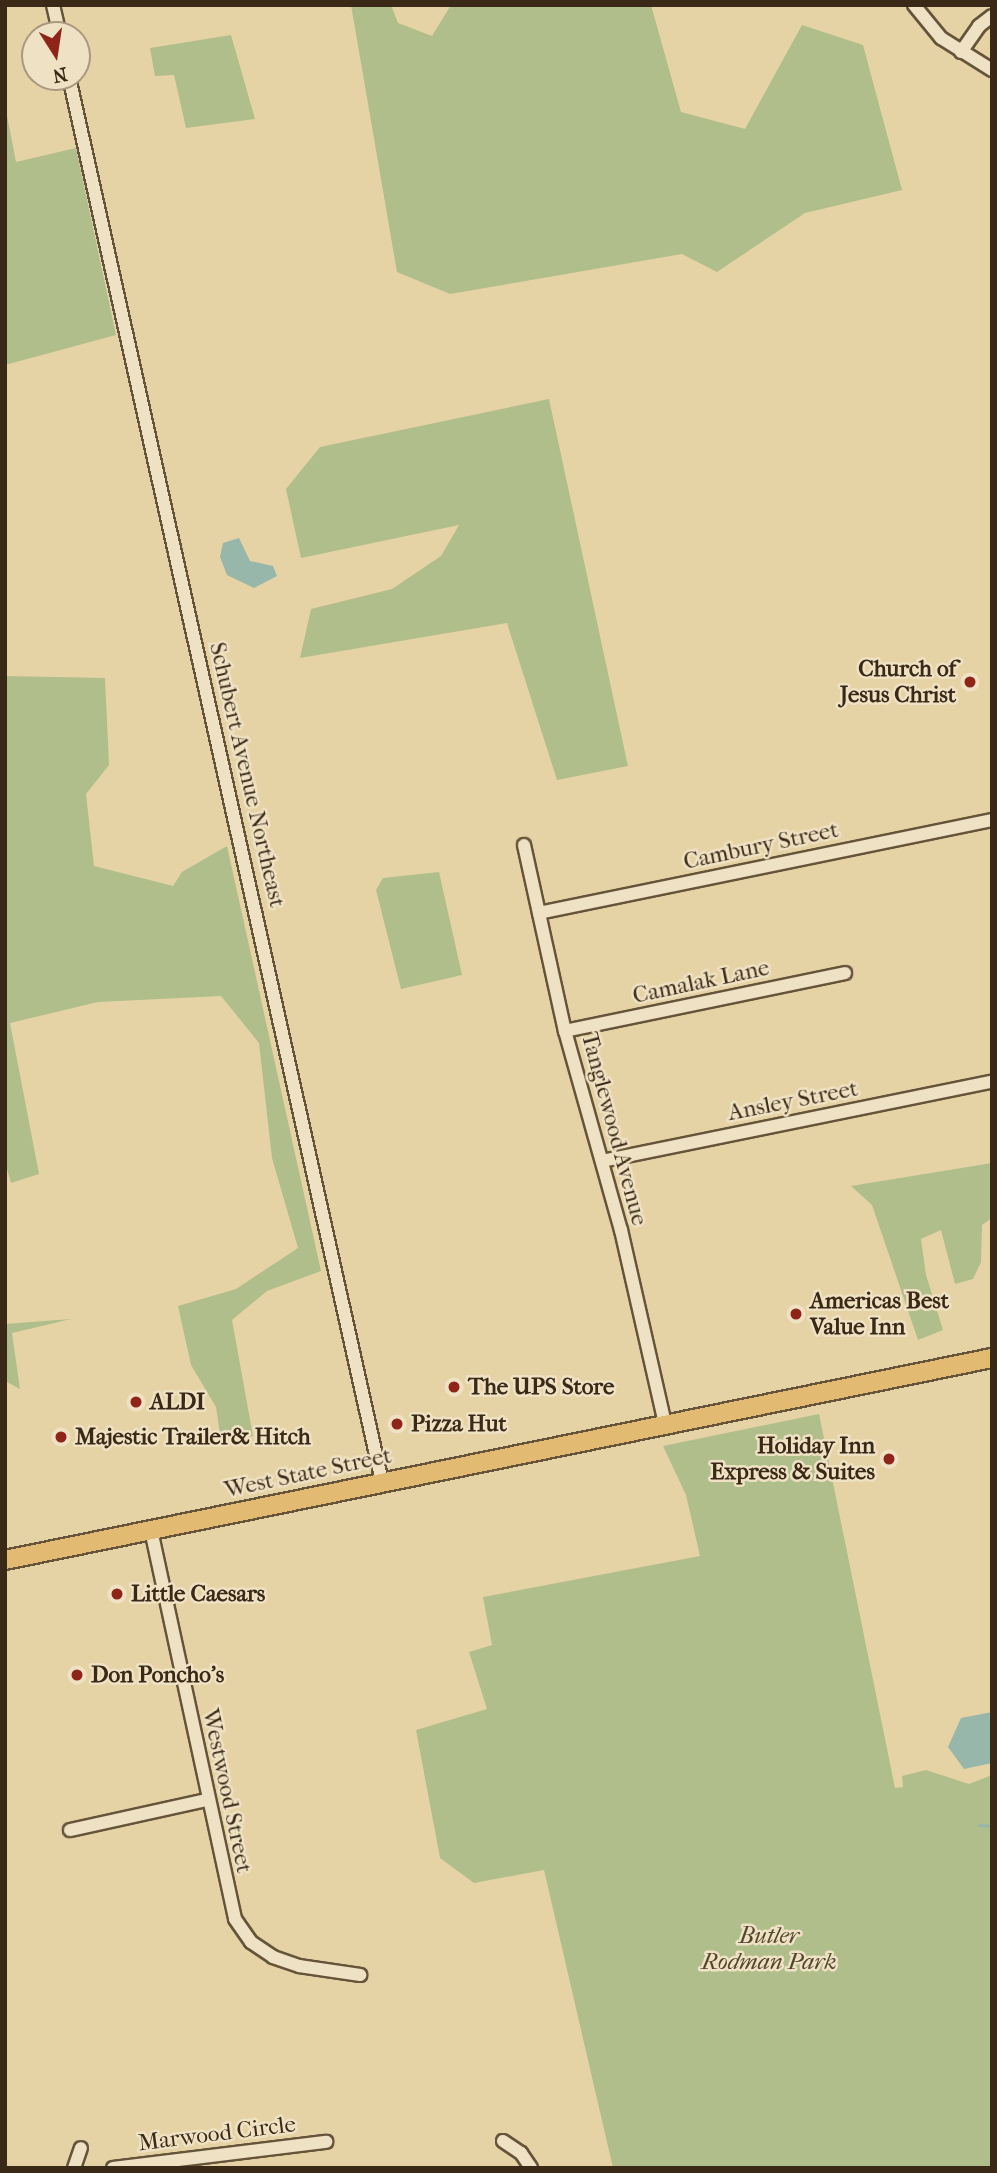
<!DOCTYPE html>
<html>
<head>
<meta charset="utf-8">
<style>
	body { margin:0 }
	#map { position:relative; width:997px; height:2173px; overflow:hidden; background:#e6d3a5; font-family:"IM FELL French Canon",serif }
	div>[style] { position:absolute }
	.green>* { inset:0; background:#afbe8b }
	.water>* { inset:0; background:#96b7a9 }
	.stream>* { height:2.5px; margin:-1.25px; padding:0 1.25px; transform-origin:1.25px; border-radius:1.25px; background:#96b7a9 }
	.roads { filter:drop-shadow(2px 0 #66543a) drop-shadow(-2px 0 #66543a) drop-shadow(0 2px #66543a) drop-shadow(0 -2px #66543a) }
	.minor>* { height:12px; margin:-6px; padding:0 6px; transform-origin:6px; border-radius:6px; background:#efe2c4 }
	.highway>* { height:18px; margin:-9px; padding:0 9px; transform-origin:9px; border-radius:9px; background:#e3ba72 }
	.dots>* { width:19px; height:19px; translate:-50% -50%; box-sizing:border-box; border:4px solid #efe2c4; border-radius:50% }
	span { translate:-50% -50%; white-space:nowrap; text-align:center; line-height:1.15; -webkit-text-stroke:5px #efe2c4; paint-order:stroke }
	.poi-label { font-size:23px; color:#3b2917; font-weight:700 }
	.right { translate:-100% -50%; text-align:right }
	.left { translate:0 -50%; text-align:left }
	.street-label { font-size:23px; color:#3b2917 }
	.park-label { font-size:23px; color:#52472e; font-style:italic }
	.frame { position:absolute; inset:0; border:7px solid #3b2917; pointer-events:none }
	.north { position:absolute; left:21px; top:21px; width:70px; height:70px; box-sizing:border-box; background:#efe2c4; border:2px solid #a7987f; border-radius:50%; rotate:168deg; font-size:19px; font-weight:700; line-height:28px; text-align:center; color:#3b2917 }
	.north::after { content:''; display:block; margin:auto; width:24px; height:32px; background:#8f2418; clip-path:polygon(50% 0,100% 100%,50% 72%,0 100%) }
</style>
</head>
<body>
<div id="map">
	<div class="green">
		<i style="clip-path:polygon(351px 5px,391px 5px,398px 23px,432px 36px,451px 5px,651px 5px,681px 112px,745px 129px,802px 25px,863px 45px,902px 190px,805px 213px,717px 272px,682px 254px,450px 294px,397px 272px)"></i>
		<i style="clip-path:polygon(231px 35px,255px 119px,186px 128px,174px 75px,155px 76px,150px 48px)"></i>
		<i style="clip-path:polygon(5px 105px,16px 162px,76px 148px,116px 335px,5px 365px)"></i>
		<i style="clip-path:polygon(549px 399px,628px 766px,557px 780px,507px 623px,300px 658px,311px 609px,392px 589px,441px 556px,459px 525px,301px 558px,286px 489px,320px 447px)"></i>
		<i style="clip-path:polygon(5px 676px,105px 678px,109px 765px,86px 794px,94px 866px,173px 886px,182px 872px,227px 846px,321px 1271px,267px 1291px,232px 1320px,253px 1436px,221px 1441px,216px 1407px,191px 1365px,178px 1306px,236px 1289px,298px 1248px,272px 1158px,259px 1043px,221px 996px,98px 1002px,10px 1023px,39px 1174px,11px 1183px,5px 1162px)"></i>
		<i style="clip-path:polygon(439px 872px,462px 975px,401px 989px,376px 890px,383px 878px)"></i>
		<i style="clip-path:polygon(992px 1163px,992px 1218px,982px 1225px,981px 1262px,973px 1279px,955px 1284px,941px 1230px,921px 1239px,926px 1275px,943px 1330px,918px 1340px,872px 1205px,851px 1186px)"></i>
		<i style="clip-path:polygon(71px 1319px,12px 1333px,20px 1389px,5px 1381px,5px 1324px)"></i>
		<i style="clip-path:polygon(819px 1414px,895px 1788px,903px 1787px,902px 1776px,926px 1770px,969px 1784px,992px 1775px,992px 2168px,613px 2168px,544px 1870px,474px 1883px,440px 1858px,416px 1730px,487px 1709px,469px 1652px,492px 1645px,483px 1597px,700px 1556px,686px 1495px,663px 1446px)"></i>
	</div>
	<div class="water">
		<i style="clip-path:polygon(239px 538px,250px 561px,273px 566px,277px 576px,254px 588px,227px 575px,220px 557px,223px 543px)"></i>
		<i style="clip-path:polygon(992px 1712px,992px 1763px,964px 1769px,948px 1747px,961px 1718px)"></i>
	</div>
	<div class="stream">
		<i style="left:979px;top:1825px;width:13px;rotate:4deg"></i>
		<i style="left:5px;top:2075px;width:5px;rotate:90deg"></i>
	</div>
	<div class="roads">
		<div class="minor">
			<i style="left:53px;top:5px;width:31px;rotate:77deg"></i>
			<i style="left:914px;top:5px;width:43px;rotate:50.7deg"></i>
			<i style="left:941px;top:38px;width:60px;rotate:32.1deg"></i>
			<i style="left:961px;top:52px;width:32px;rotate:-55deg"></i>
			<i style="left:979px;top:26px;width:16px;rotate:-38deg"></i>
			<i style="left:69px;top:77px;width:1439px;rotate:77.44deg"></i>
			<i style="left:524px;top:845px;width:190px;rotate:77.6deg"></i>
			<i style="left:565px;top:1031px;width:207px;rotate:74.3deg"></i>
			<i style="left:621px;top:1230px;width:199px;rotate:77.2deg"></i>
			<i style="left:539px;top:913px;width:462px;rotate:-11.6deg"></i>
			<i style="left:565px;top:1031px;width:286px;rotate:-11.7deg"></i>
			<i style="left:602px;top:1161px;width:398px;rotate:-11.5deg"></i>
			<i style="left:151px;top:1530px;width:398px;rotate:77.8deg"></i>
			<i style="left:235px;top:1919px;width:28px;rotate:55deg"></i>
			<i style="left:251px;top:1942px;width:27px;rotate:34deg"></i>
			<i style="left:273px;top:1957px;width:28px;rotate:19deg"></i>
			<i style="left:299px;top:1966px;width:62px;rotate:8.4deg"></i>
			<i style="left:70px;top:1830px;width:140px;rotate:-12.4deg"></i>
			<i style="left:503px;top:2141px;width:22px;rotate:34deg"></i>
			<i style="left:521px;top:2153px;width:18px;rotate:56deg"></i>
			<i style="left:74px;top:2168px;width:21px;rotate:-71deg"></i>
			<i style="left:113px;top:2168px;width:215px;rotate:-7deg"></i>
		</div>
		<div class="highway">
			<i style="left:5px;top:1560px;width:1007px;rotate:-11.57deg"></i>
		</div>
	</div>
	<div class="dots">
		<i style="left:970px;top:682px;background:#8f2418"></i>
		<i style="left:796px;top:1314px;background:#8f2418"></i>
		<i style="left:454px;top:1387px;background:#8f2418"></i>
		<i style="left:136px;top:1402px;background:#8f2418"></i>
		<i style="left:397px;top:1424px;background:#8f2418"></i>
		<i style="left:61px;top:1437px;background:#8f2418"></i>
		<i style="left:889px;top:1459px;background:#8f2418"></i>
		<i style="left:117px;top:1594px;background:#8f2418"></i>
		<i style="left:77px;top:1675px;background:#8f2418"></i>
	</div>
	<div class="poi-label">
		<span class="right" style="left:956px;top:682px">Church of<br>Jesus Christ</span>
		<span class="left" style="left:810px;top:1314px">Americas Best<br>Value Inn</span>
		<span class="left" style="left:468px;top:1387px">The UPS Store</span>
		<span class="left" style="left:150px;top:1402px">ALDI</span>
		<span class="left" style="left:411px;top:1424px">Pizza Hut</span>
		<span class="left" style="left:75px;top:1437px">Majestic Trailer&amp; Hitch</span>
		<span class="right" style="left:875px;top:1459px">Holiday Inn<br>Express &amp; Suites</span>
		<span class="left" style="left:131px;top:1594px">Little Caesars</span>
		<span class="left" style="left:91px;top:1675px">Don Poncho's</span>
	</div>
	<div class="street-label">
		<span style="left:247px;top:775px;rotate:77deg">Schubert Avenue Northeast</span>
		<span style="left:761px;top:846px;rotate:-12deg">Cambury Street</span>
		<span style="left:701px;top:982px;rotate:-12deg">Camalak Lane</span>
		<span style="left:793px;top:1101px;rotate:-11deg">Ansley Street</span>
		<span style="left:614px;top:1129px;rotate:75deg">Tanglewood Avenue</span>
		<span style="left:308px;top:1473px;rotate:-12deg">West State Street</span>
		<span style="left:227px;top:1791px;rotate:78deg">Westwood Street</span>
		<span style="left:217px;top:2134px;rotate:-7deg">Marwood Circle</span>
	</div>
	<div class="park-label">
		<span style="left:769px;top:1949px">Butler<br>Rodman Park</span>
	</div>
	<div class="frame"></div>
	<div class="north">N</div>
</div>
</body>
</html>
